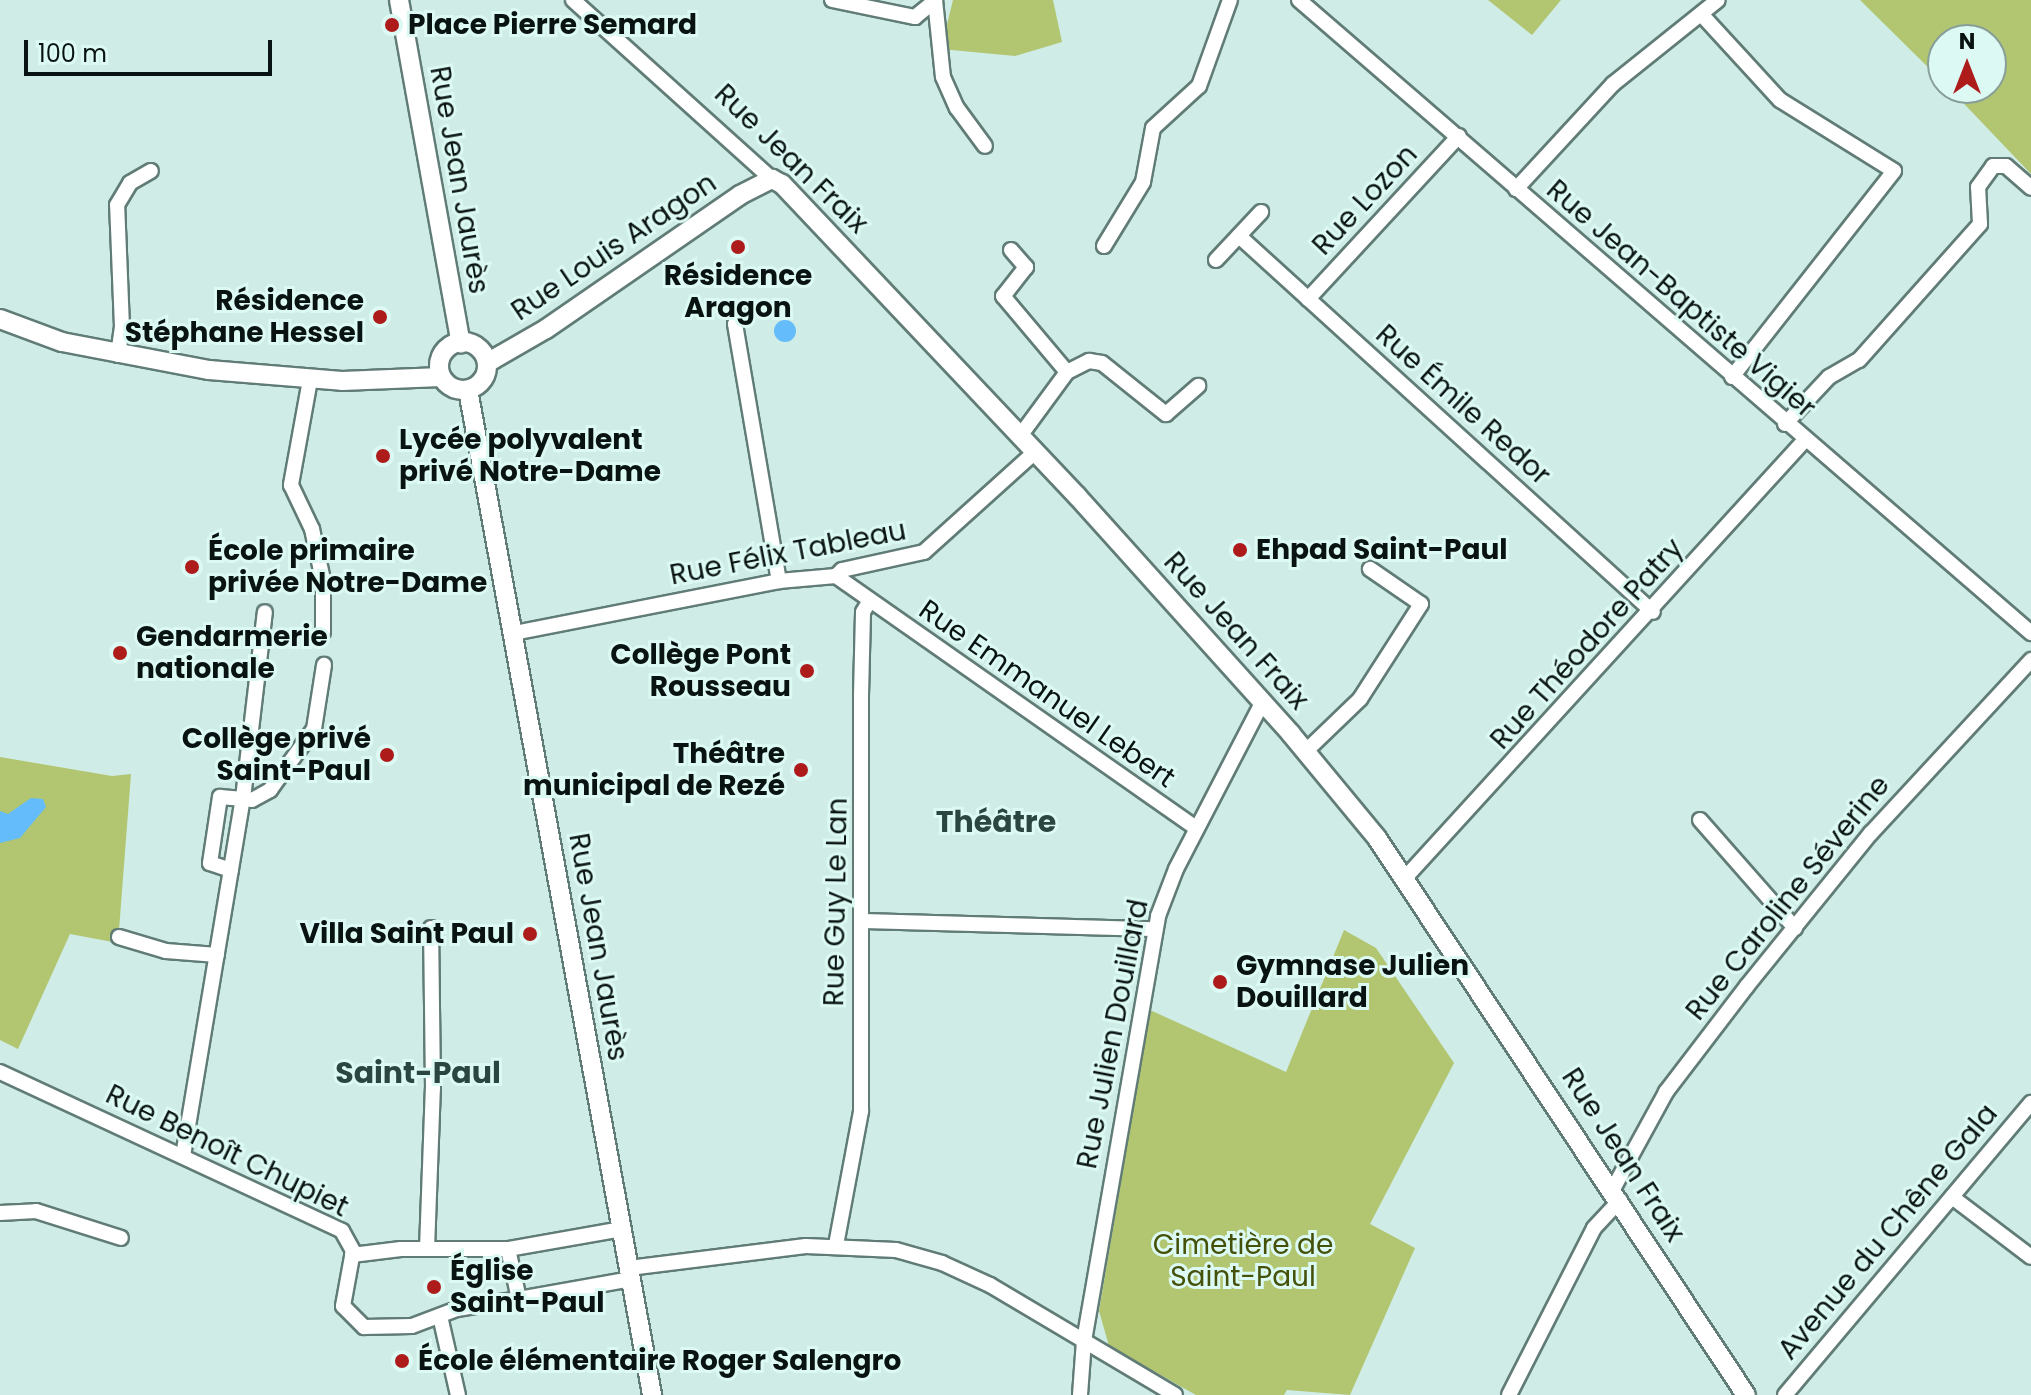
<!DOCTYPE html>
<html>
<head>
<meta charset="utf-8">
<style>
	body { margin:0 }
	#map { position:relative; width:2031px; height:1395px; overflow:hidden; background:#cfede6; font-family:Poppins,sans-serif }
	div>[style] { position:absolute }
	.green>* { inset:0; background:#b2c571 }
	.water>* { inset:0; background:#65bcfa }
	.round { border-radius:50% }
	.roads { filter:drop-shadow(2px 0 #617c76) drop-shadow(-2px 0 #617c76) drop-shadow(0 2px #617c76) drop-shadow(0 -2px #617c76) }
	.street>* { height:14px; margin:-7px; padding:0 7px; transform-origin:7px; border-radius:7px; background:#fff }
	.secondary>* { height:18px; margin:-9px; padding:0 9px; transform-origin:9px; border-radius:9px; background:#fff }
	.secondary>.ring { margin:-9px; padding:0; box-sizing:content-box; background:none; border:18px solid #fff; border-radius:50% }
	.dots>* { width:22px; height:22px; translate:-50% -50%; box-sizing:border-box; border:4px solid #dcfaf3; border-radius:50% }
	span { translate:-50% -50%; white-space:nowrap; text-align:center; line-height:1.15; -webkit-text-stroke:6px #dcfaf3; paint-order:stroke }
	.poi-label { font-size:28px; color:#091311; font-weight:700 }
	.left { translate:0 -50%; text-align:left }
	.right { translate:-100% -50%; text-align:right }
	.street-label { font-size:28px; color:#091311 }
	.park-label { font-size:28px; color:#455109 }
	.neighbourhood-label { font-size:30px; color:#2b4540; font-weight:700 }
	.north { position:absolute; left:1927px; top:24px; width:80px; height:80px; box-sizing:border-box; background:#dcfaf3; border:2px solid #889e99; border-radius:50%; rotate:0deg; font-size:22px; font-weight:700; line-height:32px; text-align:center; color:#091311 }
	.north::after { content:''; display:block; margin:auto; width:28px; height:36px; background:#ad1b1b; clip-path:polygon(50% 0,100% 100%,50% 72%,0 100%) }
	.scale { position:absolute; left:24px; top:40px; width:248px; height:36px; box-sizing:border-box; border:4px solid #091311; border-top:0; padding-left:10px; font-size:24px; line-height:28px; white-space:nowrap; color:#091311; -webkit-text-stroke:6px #dcfaf3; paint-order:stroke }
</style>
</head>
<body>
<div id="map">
	<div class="green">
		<i style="clip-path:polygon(953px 0,1053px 0,1062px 42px,1015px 56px,941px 49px)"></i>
		<i style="clip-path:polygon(1488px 0,1561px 0,1532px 35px)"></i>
		<i style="clip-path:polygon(1860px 0,2031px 0,2031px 174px,1949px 88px,1991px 88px,1991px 40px,1943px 40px,1943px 82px)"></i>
		<i style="clip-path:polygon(0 757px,112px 776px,131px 774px,118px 943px,70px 934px,18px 1049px,0 1040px)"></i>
		<i style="clip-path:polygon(1344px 930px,1376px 948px,1454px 1063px,1370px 1224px,1415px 1248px,1350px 1395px,1287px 1390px,1284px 1395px,1196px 1395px,1109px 1346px,1099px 1311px,1150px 1010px,1286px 1072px)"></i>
	</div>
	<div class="water">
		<i class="round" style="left:774px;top:320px;width:22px;height:22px"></i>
		<i style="clip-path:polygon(31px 798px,43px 799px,46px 807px,20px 838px,0 843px,0 811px,8px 814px)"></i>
	</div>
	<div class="roads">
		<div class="street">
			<i style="left:573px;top:0;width:268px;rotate:42deg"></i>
			<i style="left:832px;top:0;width:85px;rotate:11.6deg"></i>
			<i style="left:915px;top:17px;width:26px;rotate:-39deg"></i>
			<i style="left:935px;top:0;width:77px;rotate:84.1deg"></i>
			<i style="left:943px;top:77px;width:34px;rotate:66deg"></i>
			<i style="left:957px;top:108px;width:47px;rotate:53.6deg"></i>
			<i style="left:1299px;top:0;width:968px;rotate:40.85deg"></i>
			<i style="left:1702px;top:15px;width:115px;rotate:47.5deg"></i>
			<i style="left:1780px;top:100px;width:134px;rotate:31.9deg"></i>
			<i style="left:1894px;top:171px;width:262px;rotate:128.2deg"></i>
			<i style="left:1516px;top:189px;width:143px;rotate:-47.3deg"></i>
			<i style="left:1613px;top:84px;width:134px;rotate:-38.7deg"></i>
			<i style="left:1239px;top:236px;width:559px;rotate:42.25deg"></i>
			<i style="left:1104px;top:246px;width:75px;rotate:-58.6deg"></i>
			<i style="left:1143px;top:182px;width:55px;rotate:-79.5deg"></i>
			<i style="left:1153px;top:128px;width:62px;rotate:-42.4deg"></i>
			<i style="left:1199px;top:86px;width:91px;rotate:-70.2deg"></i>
			<i style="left:1011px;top:250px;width:23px;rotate:49deg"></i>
			<i style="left:1026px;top:267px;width:37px;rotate:128deg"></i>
			<i style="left:1003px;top:296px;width:99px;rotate:49.9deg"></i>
			<i style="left:1216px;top:260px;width:66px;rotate:-46.8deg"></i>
			<i style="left:1308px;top:299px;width:222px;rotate:-47.2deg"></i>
			<i style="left:740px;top:315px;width:10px;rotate:119deg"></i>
			<i style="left:735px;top:324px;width:261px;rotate:80.3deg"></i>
			<i style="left:118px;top:355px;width:28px;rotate:-82deg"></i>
			<i style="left:122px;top:327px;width:122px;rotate:-92.3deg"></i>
			<i style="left:117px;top:205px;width:26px;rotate:-59deg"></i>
			<i style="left:130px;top:183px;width:24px;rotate:-30deg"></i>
			<i style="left:310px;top:380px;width:107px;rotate:100.3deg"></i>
			<i style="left:291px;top:485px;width:49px;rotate:64.5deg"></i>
			<i style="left:312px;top:529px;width:52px;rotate:77.8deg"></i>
			<i style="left:323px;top:580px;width:52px;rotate:90deg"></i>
			<i style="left:1785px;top:424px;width:64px;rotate:-46.9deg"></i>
			<i style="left:1829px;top:377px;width:34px;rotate:-30deg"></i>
			<i style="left:1859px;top:360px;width:182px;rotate:-48.3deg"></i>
			<i style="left:1980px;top:224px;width:37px;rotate:-93deg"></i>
			<i style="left:1978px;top:187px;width:26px;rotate:-54deg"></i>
			<i style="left:1993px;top:166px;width:13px"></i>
			<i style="left:2006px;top:166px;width:33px;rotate:41deg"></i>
			<i style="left:1020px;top:436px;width:79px;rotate:-53.7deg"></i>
			<i style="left:1067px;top:372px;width:25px;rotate:-27deg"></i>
			<i style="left:1089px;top:361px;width:13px;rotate:9deg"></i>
			<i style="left:1102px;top:363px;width:82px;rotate:38.6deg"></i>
			<i style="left:1166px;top:414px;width:43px;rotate:-41.2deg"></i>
			<i style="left:836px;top:576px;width:439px;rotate:35deg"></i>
			<i style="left:514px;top:633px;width:270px;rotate:-11.1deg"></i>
			<i style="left:779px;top:581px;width:57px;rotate:-5deg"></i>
			<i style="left:836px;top:576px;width:8px;rotate:-45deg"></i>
			<i style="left:842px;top:570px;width:84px;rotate:-12.4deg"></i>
			<i style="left:924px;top:552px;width:149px;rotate:-42deg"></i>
			<i style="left:1306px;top:751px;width:75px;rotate:-43.9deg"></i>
			<i style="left:1360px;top:699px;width:113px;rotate:-57.3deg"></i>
			<i style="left:1421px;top:604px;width:62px;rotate:-145.5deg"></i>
			<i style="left:1700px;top:820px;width:144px;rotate:48.7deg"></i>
			<i style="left:231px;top:870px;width:22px;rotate:-162deg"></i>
			<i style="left:210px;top:863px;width:67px;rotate:-81.4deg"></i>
			<i style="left:220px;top:797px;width:32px;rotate:5deg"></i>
			<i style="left:252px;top:800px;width:21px;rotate:-29deg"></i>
			<i style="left:270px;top:790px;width:75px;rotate:-54.2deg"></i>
			<i style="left:314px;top:729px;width:65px;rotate:-81.1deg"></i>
			<i style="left:1405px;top:878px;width:592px;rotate:-47.6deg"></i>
			<i style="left:862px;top:921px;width:293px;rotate:1.6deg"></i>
			<i style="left:119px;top:937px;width:49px;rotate:16.6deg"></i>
			<i style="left:166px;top:951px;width:51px;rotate:4.5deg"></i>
			<i style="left:0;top:1072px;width:377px;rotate:24.9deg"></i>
			<i style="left:342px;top:1231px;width:23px;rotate:61deg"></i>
			<i style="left:353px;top:1251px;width:56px;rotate:100.3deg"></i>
			<i style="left:343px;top:1306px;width:30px;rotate:45deg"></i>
			<i style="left:364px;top:1327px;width:48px;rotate:-1.2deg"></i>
			<i style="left:412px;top:1326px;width:48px;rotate:-20.7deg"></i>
			<i style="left:457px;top:1309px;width:63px;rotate:-9.2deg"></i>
			<i style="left:183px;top:1156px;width:363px;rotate:-80.5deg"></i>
			<i style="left:243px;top:798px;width:187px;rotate:-83.3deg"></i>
			<i style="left:1613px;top:1189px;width:111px;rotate:-61.3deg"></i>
			<i style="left:1666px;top:1092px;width:133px;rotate:-52.6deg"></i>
			<i style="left:1747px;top:986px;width:197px;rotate:-51deg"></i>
			<i style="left:1871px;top:833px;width:236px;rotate:-47.2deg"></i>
			<i style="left:1952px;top:1197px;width:99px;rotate:37.2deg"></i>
			<i style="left:0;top:1213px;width:36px;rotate:-3deg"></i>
			<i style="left:36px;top:1211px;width:89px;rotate:17.6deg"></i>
			<i style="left:622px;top:1229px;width:116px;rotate:170deg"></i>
			<i style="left:508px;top:1249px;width:51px;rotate:77.6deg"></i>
			<i style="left:519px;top:1299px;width:114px;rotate:-10.1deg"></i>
			<i style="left:836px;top:1245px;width:136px;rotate:-79.4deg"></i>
			<i style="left:861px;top:1111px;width:416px;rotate:-90deg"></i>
			<i style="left:861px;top:695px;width:83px;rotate:-88.6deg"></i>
			<i style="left:863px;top:612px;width:12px;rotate:-59deg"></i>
			<i style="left:427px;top:1249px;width:161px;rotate:-87.9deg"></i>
			<i style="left:433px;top:1088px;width:160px;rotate:-90.7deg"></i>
			<i style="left:352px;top:1255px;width:49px;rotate:-7deg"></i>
			<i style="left:401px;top:1249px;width:107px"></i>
			<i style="left:629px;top:1268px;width:178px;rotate:-7.1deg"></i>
			<i style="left:806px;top:1246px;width:90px;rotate:2.5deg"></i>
			<i style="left:896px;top:1250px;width:48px;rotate:15.8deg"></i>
			<i style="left:942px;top:1263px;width:53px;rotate:24.6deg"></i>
			<i style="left:990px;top:1285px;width:215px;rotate:30.7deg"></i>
			<i style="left:440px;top:1316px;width:81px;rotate:77.2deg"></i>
			<i style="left:1080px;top:1395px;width:54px;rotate:-85.8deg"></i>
			<i style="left:1084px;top:1341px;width:431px;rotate:-80.1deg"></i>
			<i style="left:1158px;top:916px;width:50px;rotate:-69deg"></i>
			<i style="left:1176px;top:869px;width:187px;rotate:-62.6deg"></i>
			<i style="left:1509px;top:1395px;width:187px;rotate:-63deg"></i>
			<i style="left:1594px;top:1228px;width:38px;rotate:-47deg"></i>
			<i style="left:1785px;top:1395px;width:382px;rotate:-49.9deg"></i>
		</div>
		<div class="secondary">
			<i style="left:399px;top:0;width:349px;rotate:79.8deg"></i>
			<i style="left:0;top:319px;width:66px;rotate:20.4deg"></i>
			<i style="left:62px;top:342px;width:150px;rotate:10.8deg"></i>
			<i style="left:209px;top:370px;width:133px;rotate:4.7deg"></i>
			<i style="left:342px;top:381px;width:99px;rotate:-2.3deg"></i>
			<i class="ring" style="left:439px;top:342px;width:30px;height:30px"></i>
			<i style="left:487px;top:363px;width:68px;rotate:-30deg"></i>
			<i style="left:546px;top:329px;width:236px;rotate:-34.6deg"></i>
			<i style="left:740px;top:195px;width:36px;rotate:-27deg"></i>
			<i style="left:772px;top:179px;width:11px;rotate:27deg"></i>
			<i style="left:782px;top:184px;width:429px;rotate:46.6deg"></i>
			<i style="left:1077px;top:496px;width:320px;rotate:48deg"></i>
			<i style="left:1291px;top:734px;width:135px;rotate:50.4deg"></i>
			<i style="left:1377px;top:838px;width:668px;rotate:56.48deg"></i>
			<i style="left:468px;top:390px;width:1022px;rotate:79.62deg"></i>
		</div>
	</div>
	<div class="dots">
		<i style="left:392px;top:25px;background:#ad1b1b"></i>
		<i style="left:738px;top:247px;background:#ad1b1b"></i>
		<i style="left:380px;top:317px;background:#ad1b1b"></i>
		<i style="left:383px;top:456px;background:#ad1b1b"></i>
		<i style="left:1240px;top:550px;background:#ad1b1b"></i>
		<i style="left:192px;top:567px;background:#ad1b1b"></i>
		<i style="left:120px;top:653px;background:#ad1b1b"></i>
		<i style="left:807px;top:671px;background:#ad1b1b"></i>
		<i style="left:387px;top:755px;background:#ad1b1b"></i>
		<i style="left:801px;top:770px;background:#ad1b1b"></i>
		<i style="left:530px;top:934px;background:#ad1b1b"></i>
		<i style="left:1220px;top:982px;background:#ad1b1b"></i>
		<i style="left:434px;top:1287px;background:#ad1b1b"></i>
		<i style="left:402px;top:1361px;background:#ad1b1b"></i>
	</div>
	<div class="poi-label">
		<span class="left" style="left:408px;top:25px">Place Pierre Semard</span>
		<span style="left:738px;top:292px">Résidence<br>Aragon</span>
		<span class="right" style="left:364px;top:317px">Résidence<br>Stéphane Hessel</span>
		<span class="left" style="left:399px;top:456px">Lycée polyvalent<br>privé Notre-Dame</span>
		<span class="left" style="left:1256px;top:550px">Ehpad Saint-Paul</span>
		<span class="left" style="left:208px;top:567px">École primaire<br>privée Notre-Dame</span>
		<span class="left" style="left:136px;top:653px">Gendarmerie<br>nationale</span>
		<span class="right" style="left:791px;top:671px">Collège Pont<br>Rousseau</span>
		<span class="right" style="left:371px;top:755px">Collège privé<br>Saint-Paul</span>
		<span class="right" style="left:785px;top:770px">Théâtre<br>municipal de Rezé</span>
		<span class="right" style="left:514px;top:934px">Villa Saint Paul</span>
		<span class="left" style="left:1236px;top:982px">Gymnase Julien<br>Douillard</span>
		<span class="left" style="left:450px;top:1287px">Église<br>Saint-Paul</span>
		<span class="left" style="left:418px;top:1361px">École élémentaire Roger Salengro</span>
	</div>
	<div class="street-label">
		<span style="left:791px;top:159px;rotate:44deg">Rue Jean Fraix</span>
		<span style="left:459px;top:180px;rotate:80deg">Rue Jean Jaurès</span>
		<span style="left:1365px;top:200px;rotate:-47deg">Rue Lozon</span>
		<span style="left:614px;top:247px;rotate:-34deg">Rue Louis Aragon</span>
		<span style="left:1681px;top:299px;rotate:41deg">Rue Jean-Baptiste Vigier</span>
		<span style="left:1463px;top:405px;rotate:42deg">Rue Émile Redor</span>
		<span style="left:788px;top:553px;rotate:-11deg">Rue Félix Tableau</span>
		<span style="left:1236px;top:631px;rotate:48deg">Rue Jean Fraix</span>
		<span style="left:1587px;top:644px;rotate:-48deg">Rue Théodore Patry</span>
		<span style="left:1047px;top:694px;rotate:35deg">Rue Emmanuel Lebert</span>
		<span style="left:1788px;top:898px;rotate:-51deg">Rue Caroline Séverine</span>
		<span style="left:836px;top:902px;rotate:-89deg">Rue Guy Le Lan</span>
		<span style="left:598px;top:947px;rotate:80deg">Rue Jean Jaurès</span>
		<span style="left:1113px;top:1034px;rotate:-79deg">Rue Julien Douillard</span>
		<span style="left:227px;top:1151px;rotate:26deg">Rue Benoît Chupiet</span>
		<span style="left:1623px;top:1155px;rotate:57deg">Rue Jean Fraix</span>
		<span style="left:1888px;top:1232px;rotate:-50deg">Avenue du Chêne Gala</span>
	</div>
	<div class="park-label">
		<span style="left:1243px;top:1261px">Cimetière de<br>Saint-Paul</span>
	</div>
	<div class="neighbourhood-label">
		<span style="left:996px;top:822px">Théâtre</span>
		<span style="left:418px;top:1073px">Saint-Paul</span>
	</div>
	<div class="north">N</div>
	<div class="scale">100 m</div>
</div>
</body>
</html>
